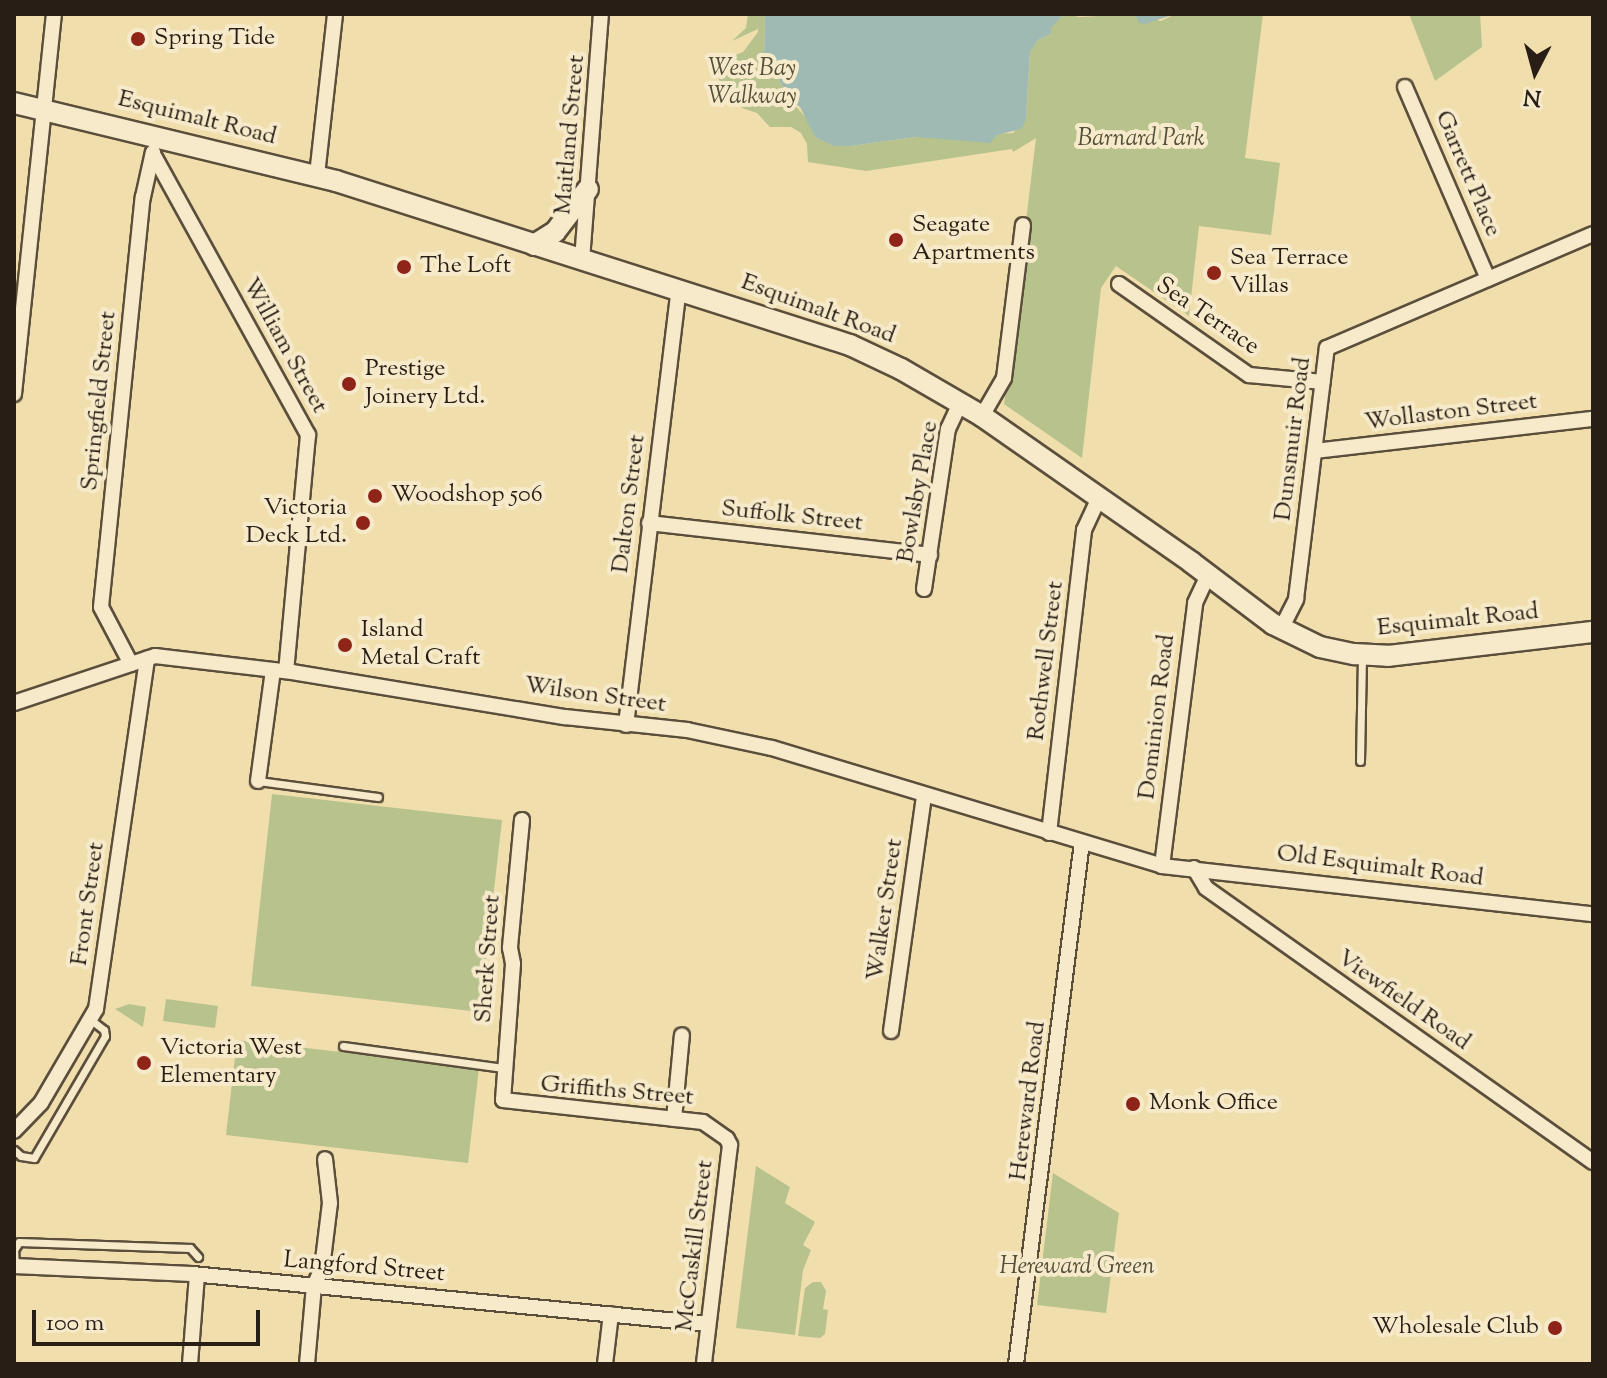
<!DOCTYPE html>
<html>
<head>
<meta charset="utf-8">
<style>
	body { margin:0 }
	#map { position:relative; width:1607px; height:1378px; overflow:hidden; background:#f1dead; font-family:"Sorts Mill Goudy",serif }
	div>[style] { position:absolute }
	.green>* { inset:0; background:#b7c28d }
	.water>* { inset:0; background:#9ebab3 }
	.roads { filter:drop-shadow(2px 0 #5b4e3b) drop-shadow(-2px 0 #5b4e3b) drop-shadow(0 2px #5b4e3b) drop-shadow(0 -2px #5b4e3b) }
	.service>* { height:7px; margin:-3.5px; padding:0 3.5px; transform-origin:3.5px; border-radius:3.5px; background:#f6eaca }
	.minor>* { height:14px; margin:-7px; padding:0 7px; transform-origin:7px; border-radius:7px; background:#f6eaca }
	.secondary>* { height:20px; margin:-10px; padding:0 10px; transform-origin:10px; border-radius:10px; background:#f6eaca }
	.dots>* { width:22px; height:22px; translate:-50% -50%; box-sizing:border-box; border:4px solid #f6eaca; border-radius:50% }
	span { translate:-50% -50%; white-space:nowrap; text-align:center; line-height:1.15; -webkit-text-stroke:8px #f6eaca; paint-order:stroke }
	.poi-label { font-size:24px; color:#291e15 }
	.left { translate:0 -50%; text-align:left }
	.right { translate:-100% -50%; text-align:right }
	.park-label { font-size:24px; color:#544f39; font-style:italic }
	.street-label { font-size:24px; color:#291e15 }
	.frame { position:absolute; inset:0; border:16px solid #291e15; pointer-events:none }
	.north { position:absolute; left:1495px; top:32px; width:80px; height:80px; -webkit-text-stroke:6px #f6eaca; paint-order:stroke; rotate:186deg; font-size:22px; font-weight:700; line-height:32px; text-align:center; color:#291e15 }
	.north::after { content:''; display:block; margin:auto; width:28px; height:36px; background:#291e15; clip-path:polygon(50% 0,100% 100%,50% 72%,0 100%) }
	.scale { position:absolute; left:32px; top:1310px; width:228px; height:36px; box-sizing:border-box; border:4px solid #291e15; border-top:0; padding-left:10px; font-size:24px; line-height:28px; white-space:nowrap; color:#291e15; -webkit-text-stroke:6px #f6eaca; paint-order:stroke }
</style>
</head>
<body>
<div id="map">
	<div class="green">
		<i style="clip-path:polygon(748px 14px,765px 14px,764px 59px,771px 64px,789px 99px,810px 122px,815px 137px,850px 146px,916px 137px,1013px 133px,1026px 119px,1030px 52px,1038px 40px,1051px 34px,1050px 28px,1064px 14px,1080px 17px,1135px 14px,1161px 21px,1175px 14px,1263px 14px,1245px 158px,1280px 163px,1271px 235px,1199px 226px,1189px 316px,1116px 266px,1101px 288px,1082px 458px,1004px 404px,1036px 138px,1013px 152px,1012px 149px,866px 171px,808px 162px,807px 144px,801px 133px,791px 127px,770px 127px,757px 113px,742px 108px,719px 80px,715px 63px,743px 52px,758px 32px,758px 29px,732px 41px,746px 28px)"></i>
		<i style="clip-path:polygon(1409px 14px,1480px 14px,1482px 47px,1435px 81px)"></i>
		<i style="clip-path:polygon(272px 794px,502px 820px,480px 1012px,251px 986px)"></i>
		<i style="clip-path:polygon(166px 999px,218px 1006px,215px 1028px,163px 1021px)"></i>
		<i style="clip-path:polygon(129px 1004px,146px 1007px,143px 1027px,115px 1009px)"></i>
		<i style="clip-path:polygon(237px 1040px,479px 1068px,468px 1163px,226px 1135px)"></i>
		<i style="clip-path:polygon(756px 1166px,790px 1187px,785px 1203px,815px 1222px,803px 1245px,811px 1250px,803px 1270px,795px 1335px,736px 1328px)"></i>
		<i style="clip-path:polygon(1053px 1173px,1119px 1213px,1106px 1313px,1037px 1305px)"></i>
		<i style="clip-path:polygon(813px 1282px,821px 1282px,826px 1291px,823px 1309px,828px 1310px,825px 1334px,820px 1338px,798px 1336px,805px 1288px)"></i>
	</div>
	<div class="water">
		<i style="clip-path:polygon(765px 14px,1064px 14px,1051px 28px,1051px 34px,1038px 40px,1030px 52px,1026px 119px,1021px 129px,997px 135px,990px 143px,916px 137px,850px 146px,834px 146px,815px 137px,800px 107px,789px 99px,771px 64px,764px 59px)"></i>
		<i style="clip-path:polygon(1135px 14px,1175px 14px,1145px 24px,1139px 23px)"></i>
	</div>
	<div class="roads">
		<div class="service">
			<i style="left:1360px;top:761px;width:104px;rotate:-88.9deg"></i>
			<i style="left:258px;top:781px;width:121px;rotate:7.6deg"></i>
			<i style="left:343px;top:1046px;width:162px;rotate:7.8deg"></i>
			<i style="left:14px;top:1150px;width:9px;rotate:41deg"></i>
			<i style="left:21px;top:1156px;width:13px;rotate:9deg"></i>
			<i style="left:34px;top:1158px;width:141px;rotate:-59.8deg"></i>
			<i style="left:105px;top:1036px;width:6px;rotate:-99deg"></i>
			<i style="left:104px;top:1030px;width:18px;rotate:-142deg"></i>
			<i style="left:15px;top:1267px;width:17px;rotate:-93deg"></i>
			<i style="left:14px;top:1250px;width:9px;rotate:-58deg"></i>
			<i style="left:19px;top:1242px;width:171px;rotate:2deg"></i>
			<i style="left:190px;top:1248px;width:12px;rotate:48deg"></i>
		</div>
		<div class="minor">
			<i style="left:1405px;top:87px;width:209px;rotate:66.6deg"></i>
			<i style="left:153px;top:154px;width:321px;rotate:61.1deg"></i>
			<i style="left:308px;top:435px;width:237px;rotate:95.3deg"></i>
			<i style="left:317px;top:175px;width:162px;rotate:-83.6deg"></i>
			<i style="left:582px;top:260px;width:247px;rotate:-85.6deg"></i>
			<i style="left:1119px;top:284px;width:159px;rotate:35deg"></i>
			<i style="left:1249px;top:375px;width:74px;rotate:5.4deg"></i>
			<i style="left:14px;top:394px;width:382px;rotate:-84deg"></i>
			<i style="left:982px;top:416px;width:44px;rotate:-59.9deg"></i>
			<i style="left:1004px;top:378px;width:154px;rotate:-82.9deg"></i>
			<i style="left:1315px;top:451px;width:280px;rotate:-6.6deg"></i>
			<i style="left:649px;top:523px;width:283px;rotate:6.5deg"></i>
			<i style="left:924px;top:589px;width:162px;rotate:-81.5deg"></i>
			<i style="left:948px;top:429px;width:29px;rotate:-65deg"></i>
			<i style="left:1281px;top:629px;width:34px;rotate:-63deg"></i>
			<i style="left:1296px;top:599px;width:253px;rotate:-83deg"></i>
			<i style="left:1327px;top:348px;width:289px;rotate:-23.2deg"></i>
			<i style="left:131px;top:664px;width:64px;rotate:-117.8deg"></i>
			<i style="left:101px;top:607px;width:412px;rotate:-84.2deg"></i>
			<i style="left:143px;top:197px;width:46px;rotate:-77.5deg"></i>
			<i style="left:14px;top:703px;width:149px;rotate:-18.4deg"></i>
			<i style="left:155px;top:656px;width:138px;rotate:6.7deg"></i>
			<i style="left:292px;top:672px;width:277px;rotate:9.4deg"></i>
			<i style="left:565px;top:717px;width:123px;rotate:6.1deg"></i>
			<i style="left:687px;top:730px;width:87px;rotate:12deg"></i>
			<i style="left:772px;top:748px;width:407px;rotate:16.8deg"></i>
			<i style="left:1162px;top:866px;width:434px;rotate:6.4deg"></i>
			<i style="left:626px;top:725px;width:439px;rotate:-83.1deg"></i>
			<i style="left:258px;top:781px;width:112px;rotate:-82.3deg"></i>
			<i style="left:522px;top:820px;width:129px;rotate:95.4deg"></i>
			<i style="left:510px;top:948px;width:16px;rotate:79deg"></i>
			<i style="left:513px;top:964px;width:136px;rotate:94.2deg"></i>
			<i style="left:503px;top:1100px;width:201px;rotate:6.3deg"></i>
			<i style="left:703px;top:1122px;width:29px;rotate:35deg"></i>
			<i style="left:727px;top:1139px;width:7px;rotate:63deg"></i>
			<i style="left:730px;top:1145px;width:221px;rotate:96.8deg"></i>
			<i style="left:1049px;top:833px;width:305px;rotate:-83.4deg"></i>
			<i style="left:1084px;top:530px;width:35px;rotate:-65deg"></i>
			<i style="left:1162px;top:866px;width:265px;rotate:-82.8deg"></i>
			<i style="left:1195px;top:603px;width:31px;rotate:-65deg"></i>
			<i style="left:1194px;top:868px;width:23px;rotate:59deg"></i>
			<i style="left:1206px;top:888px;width:474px;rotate:35.3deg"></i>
			<i style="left:891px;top:1031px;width:238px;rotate:-82deg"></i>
			<i style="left:674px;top:1119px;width:84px;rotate:-84.6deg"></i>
			<i style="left:14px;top:1131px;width:39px;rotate:-46deg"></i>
			<i style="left:41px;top:1103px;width:109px;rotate:-59.7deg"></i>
			<i style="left:96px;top:1009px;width:354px;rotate:-81.7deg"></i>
			<i style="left:14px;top:1266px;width:178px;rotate:2.6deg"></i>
			<i style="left:192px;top:1274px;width:518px;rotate:5.53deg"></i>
			<i style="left:190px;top:1364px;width:89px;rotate:-85.5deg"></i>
			<i style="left:307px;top:1364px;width:78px;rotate:-84.9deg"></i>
			<i style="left:314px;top:1286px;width:20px;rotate:-66deg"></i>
			<i style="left:322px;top:1268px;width:65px;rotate:-83deg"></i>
			<i style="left:330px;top:1203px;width:44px;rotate:-96.5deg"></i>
			<i style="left:605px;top:1364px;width:50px;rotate:-83.2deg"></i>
			<i style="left:1016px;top:1364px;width:526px;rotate:-82.79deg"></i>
		</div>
		<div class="secondary">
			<i style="left:14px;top:103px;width:331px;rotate:13.6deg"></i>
			<i style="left:336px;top:181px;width:540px;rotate:17.7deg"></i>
			<i style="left:850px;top:345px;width:56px;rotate:25.2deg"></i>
			<i style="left:901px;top:369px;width:94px;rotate:30.1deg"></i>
			<i style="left:982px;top:416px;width:255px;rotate:34.9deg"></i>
			<i style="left:1191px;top:562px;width:103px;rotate:37.1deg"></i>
			<i style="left:1273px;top:624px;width:52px;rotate:26.1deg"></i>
			<i style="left:1320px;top:647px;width:35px;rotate:12deg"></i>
			<i style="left:1354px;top:654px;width:34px;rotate:3deg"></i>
			<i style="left:1388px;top:656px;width:206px;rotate:-6.7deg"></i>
			<i style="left:534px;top:245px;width:25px;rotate:-32deg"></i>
			<i style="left:555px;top:232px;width:54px;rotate:-52.5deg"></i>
		</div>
	</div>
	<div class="dots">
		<i style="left:138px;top:39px;background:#8f2418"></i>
		<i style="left:896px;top:240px;background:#8f2418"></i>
		<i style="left:404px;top:267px;background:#8f2418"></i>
		<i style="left:1214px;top:273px;background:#8f2418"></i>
		<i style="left:349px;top:384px;background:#8f2418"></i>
		<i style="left:375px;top:496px;background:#8f2418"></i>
		<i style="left:363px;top:523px;background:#8f2418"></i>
		<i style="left:345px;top:645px;background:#8f2418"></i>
		<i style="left:144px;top:1063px;background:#8f2418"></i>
		<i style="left:1133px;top:1104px;background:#8f2418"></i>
		<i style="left:1555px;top:1328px;background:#8f2418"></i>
	</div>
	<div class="poi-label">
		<span class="left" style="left:154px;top:39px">Spring Tide</span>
		<span class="left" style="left:912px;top:240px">Seagate<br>Apartments</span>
		<span class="left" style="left:1230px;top:273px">Sea Terrace<br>Villas</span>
		<span class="left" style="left:420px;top:267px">The Loft</span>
		<span class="left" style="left:365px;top:384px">Prestige<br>Joinery Ltd.</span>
		<span class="left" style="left:391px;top:496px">Woodshop 506</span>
		<span class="right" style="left:347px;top:523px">Victoria<br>Deck Ltd.</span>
		<span class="left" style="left:361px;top:645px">Island<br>Metal Craft</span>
		<span class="left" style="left:160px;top:1063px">Victoria West<br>Elementary</span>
		<span class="left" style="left:1149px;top:1104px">Monk Office</span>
		<span class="right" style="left:1539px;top:1328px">Wholesale Club</span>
	</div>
	<div class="park-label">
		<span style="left:752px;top:84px">West Bay<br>Walkway</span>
		<span style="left:1141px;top:140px">Barnard Park</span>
		<span style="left:1077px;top:1268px">Hereward Green</span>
	</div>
	<div class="street-label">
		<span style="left:197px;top:119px;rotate:14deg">Esquimalt Road</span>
		<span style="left:571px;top:135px;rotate:-85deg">Maitland Street</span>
		<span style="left:1467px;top:174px;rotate:67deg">Garrett Place</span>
		<span style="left:818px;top:310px;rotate:20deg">Esquimalt Road</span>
		<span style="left:1207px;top:317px;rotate:34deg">Sea Terrace</span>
		<span style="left:284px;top:346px;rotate:61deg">William Street</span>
		<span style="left:100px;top:401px;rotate:-84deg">Springfield Street</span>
		<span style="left:1451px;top:413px;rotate:-7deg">Wollaston Street</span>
		<span style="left:1294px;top:439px;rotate:-83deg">Dunsmuir Road</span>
		<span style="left:919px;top:492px;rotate:-80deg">Bowlsby Place</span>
		<span style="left:630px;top:504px;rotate:-83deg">Dalton Street</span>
		<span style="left:792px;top:517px;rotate:6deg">Suffolk Street</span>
		<span style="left:1458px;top:621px;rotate:-6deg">Esquimalt Road</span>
		<span style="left:1047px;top:661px;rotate:-83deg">Rothwell Street</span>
		<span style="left:595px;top:696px;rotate:8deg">Wilson Street</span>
		<span style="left:1158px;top:717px;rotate:-83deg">Dominion Road</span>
		<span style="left:1380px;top:867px;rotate:7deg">Old Esquimalt Road</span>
		<span style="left:89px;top:904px;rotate:-82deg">Front Street</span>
		<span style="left:886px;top:910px;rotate:-82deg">Walker Street</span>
		<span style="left:489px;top:959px;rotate:-86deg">Sherk Street</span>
		<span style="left:1403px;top:1001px;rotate:35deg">Viewfield Road</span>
		<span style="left:617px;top:1092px;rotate:5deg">Griffiths Street</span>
		<span style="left:1029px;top:1101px;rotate:-83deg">Hereward Road</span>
		<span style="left:696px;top:1246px;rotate:-83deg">McCaskill Street</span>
		<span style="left:364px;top:1268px;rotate:5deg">Langford Street</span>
	</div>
	<div class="frame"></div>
	<div class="north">N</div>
	<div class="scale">100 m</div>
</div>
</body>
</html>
